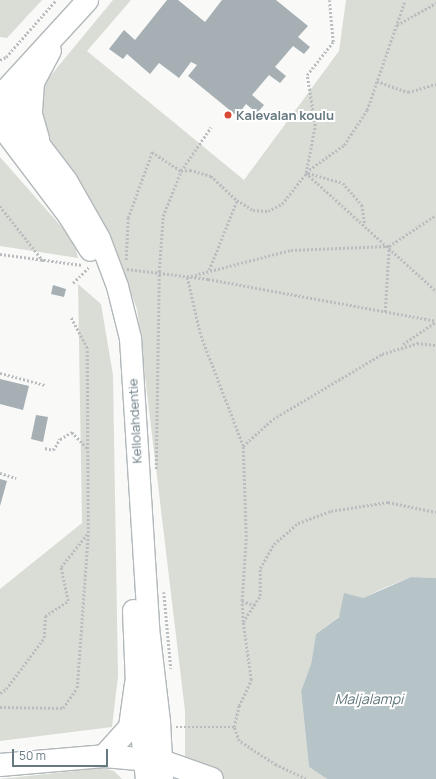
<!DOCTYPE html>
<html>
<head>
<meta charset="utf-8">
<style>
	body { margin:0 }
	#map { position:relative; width:436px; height:779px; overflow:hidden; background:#f9f9f7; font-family:Manrope,sans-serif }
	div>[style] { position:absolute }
	.green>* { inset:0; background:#daddd6 }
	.water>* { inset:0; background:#b7c4c7 }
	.building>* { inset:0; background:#a5afb4 }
	.path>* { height:2.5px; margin-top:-1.25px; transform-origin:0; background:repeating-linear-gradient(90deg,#b9bdbf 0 2px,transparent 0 4px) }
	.roads { filter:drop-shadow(1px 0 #b2b8bb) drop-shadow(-1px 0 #b2b8bb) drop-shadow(0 1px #b2b8bb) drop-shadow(0 -1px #b2b8bb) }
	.major>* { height:21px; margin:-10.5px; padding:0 10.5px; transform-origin:10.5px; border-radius:10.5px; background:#fff }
	.highway>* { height:22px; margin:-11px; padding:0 11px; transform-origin:11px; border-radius:11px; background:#fff }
	.dots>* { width:11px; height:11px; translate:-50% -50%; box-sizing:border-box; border:2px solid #fff; border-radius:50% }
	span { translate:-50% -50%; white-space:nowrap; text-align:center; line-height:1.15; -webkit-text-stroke:4px #fff; paint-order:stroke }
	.poi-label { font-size:13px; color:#667880; font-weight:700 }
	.left { translate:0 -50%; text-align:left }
	.street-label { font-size:13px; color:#667880 }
	.water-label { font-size:14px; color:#60767a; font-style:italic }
	.scale { position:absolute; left:12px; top:749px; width:96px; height:18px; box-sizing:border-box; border:2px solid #667880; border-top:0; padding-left:5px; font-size:12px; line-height:14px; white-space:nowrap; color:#667880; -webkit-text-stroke:3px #fff; paint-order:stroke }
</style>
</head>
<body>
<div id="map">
	<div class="green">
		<i style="clip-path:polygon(0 0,42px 0,7px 38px,0 37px)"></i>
		<i style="clip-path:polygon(113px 0,131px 0,87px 51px,244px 180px,339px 51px,346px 0,436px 0,436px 578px,411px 577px,386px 587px,363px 598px,316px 634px,311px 664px,301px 691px,309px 767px,327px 779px,185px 779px,185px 711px,137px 309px,113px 246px,36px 124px,37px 92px)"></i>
		<i style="clip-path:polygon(0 157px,74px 241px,78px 258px,0 246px)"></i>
		<i style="clip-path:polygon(78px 284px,101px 304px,113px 375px,118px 676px,112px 727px,0 741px,0 589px,82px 523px)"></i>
		<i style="clip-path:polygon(102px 768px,114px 771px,122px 779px,0 779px)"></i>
	</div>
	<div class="water">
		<i style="clip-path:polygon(411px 577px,436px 578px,436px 779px,327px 779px,309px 767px,301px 691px,311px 664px,316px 634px,339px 617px,344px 593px,363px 598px)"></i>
	</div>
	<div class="building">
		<i style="clip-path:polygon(167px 0,178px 0,205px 22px,222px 0,276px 0,308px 26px,298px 37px,310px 47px,304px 54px,293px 46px,275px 67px,286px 76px,280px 83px,269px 75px,252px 95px,264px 105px,257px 113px,246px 104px,237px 116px,188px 76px,197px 65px,191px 62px,179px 78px,159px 63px,150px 74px,127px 54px,123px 59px,109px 49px,124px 30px,135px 40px)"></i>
		<i style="clip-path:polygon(53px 285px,66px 289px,64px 297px,51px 294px)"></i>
		<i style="clip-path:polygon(0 379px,29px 386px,23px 410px,0 404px)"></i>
		<i style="clip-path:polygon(36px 415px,48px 417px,43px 442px,31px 439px)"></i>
		<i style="clip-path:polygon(0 479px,7px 481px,0 506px)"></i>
	</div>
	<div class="path">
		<i style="left:397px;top:25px;width:45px;rotate:-29.4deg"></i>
		<i style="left:0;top:60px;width:7px;rotate:-27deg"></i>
		<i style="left:6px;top:57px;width:76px;rotate:-48.7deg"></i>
		<i style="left:377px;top:81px;width:33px;rotate:20deg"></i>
		<i style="left:408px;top:92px;width:29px;rotate:-16deg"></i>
		<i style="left:306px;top:172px;width:47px;rotate:-35.4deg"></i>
		<i style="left:344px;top:145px;width:42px;rotate:-56.7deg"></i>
		<i style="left:367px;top:110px;width:116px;rotate:-70.9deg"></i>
		<i style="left:306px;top:173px;width:176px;rotate:42.2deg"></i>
		<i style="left:308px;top:173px;width:36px;rotate:16deg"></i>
		<i style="left:343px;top:183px;width:29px;rotate:49deg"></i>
		<i style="left:362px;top:205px;width:20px;rotate:81deg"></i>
		<i style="left:0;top:206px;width:71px;rotate:51.8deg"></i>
		<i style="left:0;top:254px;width:83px;rotate:7.6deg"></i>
		<i style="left:126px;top:260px;width:42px;rotate:-87.3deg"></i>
		<i style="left:128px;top:218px;width:70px;rotate:-70deg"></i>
		<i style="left:152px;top:152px;width:35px;rotate:33deg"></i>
		<i style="left:181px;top:171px;width:53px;rotate:-55.7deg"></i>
		<i style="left:127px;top:269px;width:82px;rotate:7deg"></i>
		<i style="left:208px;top:279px;width:232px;rotate:10.4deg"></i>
		<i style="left:209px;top:270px;width:75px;rotate:-68.2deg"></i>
		<i style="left:73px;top:283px;width:24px;rotate:-45deg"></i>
		<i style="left:385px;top:312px;width:65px;rotate:-86.5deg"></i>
		<i style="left:403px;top:344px;width:40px;rotate:-34deg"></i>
		<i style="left:0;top:373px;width:47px;rotate:14.9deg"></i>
		<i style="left:243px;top:446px;width:40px;rotate:-42deg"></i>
		<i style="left:273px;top:419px;width:127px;rotate:-30.8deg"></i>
		<i style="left:382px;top:354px;width:37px;rotate:-17deg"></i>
		<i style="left:417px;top:343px;width:19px;rotate:6deg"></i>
		<i style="left:45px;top:448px;width:8px;rotate:14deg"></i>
		<i style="left:53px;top:450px;width:13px;rotate:-58deg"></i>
		<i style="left:60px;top:439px;width:14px;rotate:-30deg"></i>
		<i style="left:72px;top:432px;width:22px;rotate:47deg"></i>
		<i style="left:156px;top:469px;width:197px;rotate:-89.1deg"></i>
		<i style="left:159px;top:272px;width:56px;rotate:-85.9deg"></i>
		<i style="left:163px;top:216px;width:48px;rotate:-68.2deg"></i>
		<i style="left:181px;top:171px;width:9px;rotate:-6deg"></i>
		<i style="left:190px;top:170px;width:22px;rotate:16deg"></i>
		<i style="left:211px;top:176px;width:35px;rotate:43deg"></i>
		<i style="left:237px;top:200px;width:19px;rotate:32deg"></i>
		<i style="left:253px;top:210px;width:15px;rotate:4deg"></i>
		<i style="left:268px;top:211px;width:16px;rotate:-27deg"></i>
		<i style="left:282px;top:204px;width:39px;rotate:-52deg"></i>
		<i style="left:306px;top:173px;width:48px;rotate:-79.2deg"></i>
		<i style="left:315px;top:126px;width:52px;rotate:-98.9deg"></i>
		<i style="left:307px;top:75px;width:42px;rotate:-51.8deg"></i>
		<i style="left:333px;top:42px;width:42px;rotate:-95.4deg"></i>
		<i style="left:0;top:473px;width:17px;rotate:17deg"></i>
		<i style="left:164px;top:592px;width:77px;rotate:84.8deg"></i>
		<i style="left:242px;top:601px;width:13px;rotate:18deg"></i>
		<i style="left:243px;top:622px;width:21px;rotate:-93deg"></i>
		<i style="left:242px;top:601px;width:64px;rotate:-86.4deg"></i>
		<i style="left:246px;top:537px;width:91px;rotate:-91.9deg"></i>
		<i style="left:243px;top:446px;width:120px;rotate:-111deg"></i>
		<i style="left:200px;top:334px;width:58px;rotate:-102.8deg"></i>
		<i style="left:187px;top:277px;width:107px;rotate:-14.6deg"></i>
		<i style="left:291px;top:250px;width:98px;rotate:-2.3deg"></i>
		<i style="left:389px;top:246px;width:56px;rotate:-33.4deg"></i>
		<i style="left:0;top:693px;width:7px;rotate:-34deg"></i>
		<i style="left:6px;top:689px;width:64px;rotate:-53.3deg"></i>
		<i style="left:44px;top:638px;width:22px;rotate:-87deg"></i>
		<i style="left:45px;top:616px;width:27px;rotate:-33deg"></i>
		<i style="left:68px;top:601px;width:35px;rotate:-102deg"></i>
		<i style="left:61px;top:567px;width:43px;rotate:-51.5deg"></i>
		<i style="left:88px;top:533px;width:185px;rotate:-90.3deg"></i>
		<i style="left:87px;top:348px;width:36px;rotate:-118deg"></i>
		<i style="left:0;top:707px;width:63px;rotate:0.9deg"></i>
		<i style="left:63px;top:708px;width:24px;rotate:-55deg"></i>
		<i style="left:77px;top:688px;width:154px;rotate:-85.9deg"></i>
		<i style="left:176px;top:727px;width:58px"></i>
		<i style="left:306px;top:779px;width:33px;rotate:-155deg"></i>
		<i style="left:276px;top:765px;width:44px;rotate:-147deg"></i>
		<i style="left:239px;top:741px;width:15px;rotate:-110deg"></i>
		<i style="left:234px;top:727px;width:22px;rotate:-77deg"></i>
		<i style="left:239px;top:706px;width:29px;rotate:-65deg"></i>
		<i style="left:251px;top:680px;width:59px;rotate:-97.9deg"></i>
		<i style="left:243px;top:622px;width:31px;rotate:-57deg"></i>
		<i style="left:260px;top:596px;width:28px;rotate:-90deg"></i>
		<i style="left:260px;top:568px;width:28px;rotate:-60deg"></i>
		<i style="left:274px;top:544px;width:32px;rotate:-41deg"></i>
		<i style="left:298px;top:523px;width:35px;rotate:-20deg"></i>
		<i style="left:331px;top:511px;width:58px;rotate:-9deg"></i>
		<i style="left:388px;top:502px;width:49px;rotate:11.8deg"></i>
	</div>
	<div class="roads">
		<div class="major">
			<i style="left:33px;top:82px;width:32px;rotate:94deg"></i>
			<i style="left:31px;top:114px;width:26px;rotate:74deg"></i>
			<i style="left:0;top:95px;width:129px;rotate:-47.5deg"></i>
			<i style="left:0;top:100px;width:61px;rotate:49deg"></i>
			<i style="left:40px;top:146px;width:43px;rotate:52.6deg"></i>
			<i style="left:66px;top:180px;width:67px;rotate:60.4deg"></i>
			<i style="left:99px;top:238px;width:51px;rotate:69.4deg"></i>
			<i style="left:117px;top:286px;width:54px;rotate:76deg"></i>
			<i style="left:130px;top:338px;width:299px;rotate:86.4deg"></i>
			<i style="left:149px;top:636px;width:86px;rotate:83.3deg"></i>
			<i style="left:159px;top:721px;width:58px;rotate:87deg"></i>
			<i style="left:0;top:121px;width:51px;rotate:-49.8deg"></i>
			<i style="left:33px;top:82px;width:36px;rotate:-62deg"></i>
			<i style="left:0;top:125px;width:113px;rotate:52.9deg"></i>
			<i style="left:68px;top:215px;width:41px;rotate:57.8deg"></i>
			<i style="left:133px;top:610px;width:74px;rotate:87.7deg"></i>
			<i style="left:136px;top:684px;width:96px;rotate:84deg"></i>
		</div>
		<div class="highway">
			<i style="left:104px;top:756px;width:39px;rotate:-48deg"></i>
			<i style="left:130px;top:727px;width:43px;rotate:-82.1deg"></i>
			<i style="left:0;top:765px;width:104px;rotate:-4.9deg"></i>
			<i style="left:104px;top:756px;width:58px;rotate:4.9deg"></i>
			<i style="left:162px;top:761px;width:53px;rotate:19.8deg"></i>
		</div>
	</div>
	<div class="dots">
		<i style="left:228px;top:115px;background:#d84937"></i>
	</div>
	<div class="poi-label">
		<span class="left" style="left:236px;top:115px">Kalevalan koulu</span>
	</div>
	<div class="street-label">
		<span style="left:135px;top:421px;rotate:-93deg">Kellolahdentie</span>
	</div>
	<div class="water-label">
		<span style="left:369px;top:699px">Maljalampi</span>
	</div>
	<div class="scale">50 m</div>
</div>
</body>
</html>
